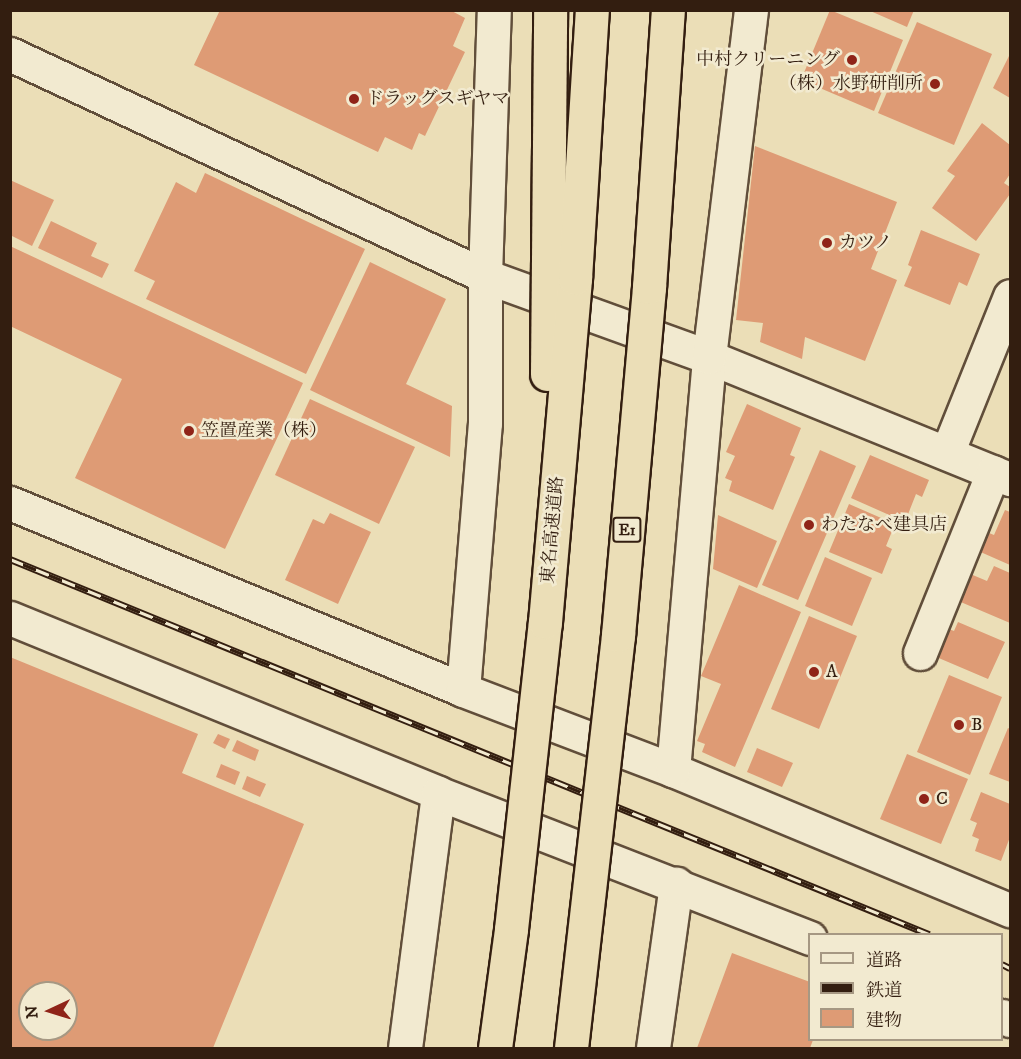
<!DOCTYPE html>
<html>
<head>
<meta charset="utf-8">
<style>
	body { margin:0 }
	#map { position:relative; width:1021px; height:1059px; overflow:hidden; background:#ebdeb7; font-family:"IM FELL DW Pica","Noto Serif JP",serif }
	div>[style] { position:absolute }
	.building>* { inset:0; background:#de9b75 }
	.roads { filter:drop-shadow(2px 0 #614e3a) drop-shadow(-2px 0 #614e3a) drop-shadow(0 2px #614e3a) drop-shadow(0 -2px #614e3a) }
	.street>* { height:33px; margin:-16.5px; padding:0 16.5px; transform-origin:16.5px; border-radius:16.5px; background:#f2ead0 }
	.secondary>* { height:33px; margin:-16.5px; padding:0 16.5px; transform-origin:16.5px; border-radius:16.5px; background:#f2ead0 }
	.rail>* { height:7px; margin-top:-3.5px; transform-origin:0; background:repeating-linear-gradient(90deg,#f2ead0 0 14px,#331e10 0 28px); box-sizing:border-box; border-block:2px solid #331e10 }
	.bridges { filter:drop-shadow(2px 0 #331e10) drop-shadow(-2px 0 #331e10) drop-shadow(0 2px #331e10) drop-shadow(0 -2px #331e10) }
	.highway-bridge>* { height:33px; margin:-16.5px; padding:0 16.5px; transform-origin:16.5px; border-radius:16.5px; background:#ebdeb7 }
	.dots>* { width:16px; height:16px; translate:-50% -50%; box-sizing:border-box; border:3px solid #f2ead0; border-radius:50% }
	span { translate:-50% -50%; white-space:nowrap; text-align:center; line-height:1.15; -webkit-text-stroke:5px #f2ead0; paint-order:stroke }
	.shield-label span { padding:2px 4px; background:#f2ead0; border:2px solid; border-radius:4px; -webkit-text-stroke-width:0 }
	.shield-label { font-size:16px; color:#331e10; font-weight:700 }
	.poi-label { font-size:18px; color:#331e10 }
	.right { translate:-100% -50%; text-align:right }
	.left { translate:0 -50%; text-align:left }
	.street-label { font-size:18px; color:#331e10 }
	.frame { position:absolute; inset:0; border:12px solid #331e10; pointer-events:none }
	.legend { position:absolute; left:808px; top:933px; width:195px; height:108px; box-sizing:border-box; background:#f2ead0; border:2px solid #a69883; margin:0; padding:8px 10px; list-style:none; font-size:18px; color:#331e10 }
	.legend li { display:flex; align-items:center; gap:12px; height:30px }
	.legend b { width:30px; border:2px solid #a69883 }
	.north { position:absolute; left:18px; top:981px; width:60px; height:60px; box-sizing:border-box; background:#f2ead0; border:2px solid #a69883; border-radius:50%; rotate:266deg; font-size:16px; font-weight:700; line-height:24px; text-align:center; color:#331e10 }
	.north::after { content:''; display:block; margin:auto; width:21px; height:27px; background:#8f2418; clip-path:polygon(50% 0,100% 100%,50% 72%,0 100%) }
</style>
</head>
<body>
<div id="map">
	<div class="building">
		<i style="clip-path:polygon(220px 10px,450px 10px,465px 18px,453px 46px,465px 52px,425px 136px,419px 133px,412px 150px,385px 137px,378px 152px,194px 65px)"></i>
		<i style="clip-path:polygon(830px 10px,903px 40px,874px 111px,801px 80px)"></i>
		<i style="clip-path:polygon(868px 10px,914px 10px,907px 27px)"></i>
		<i style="clip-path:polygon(917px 22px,992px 54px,954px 145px,878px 113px)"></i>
		<i style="clip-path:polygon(1010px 54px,1010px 98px,993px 88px)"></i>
		<i style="clip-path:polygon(982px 123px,1010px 145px,1010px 174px,1004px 183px,1010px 187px,1010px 194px,976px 241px,932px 208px,955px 176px,947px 171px)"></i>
		<i style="clip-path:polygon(755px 146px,897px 202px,871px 269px,897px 280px,865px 361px,805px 337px,802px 359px,760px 342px,763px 323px,736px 320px)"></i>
		<i style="clip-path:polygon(205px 173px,365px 249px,306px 374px,146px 299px,155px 281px,134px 271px,176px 182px,196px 193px)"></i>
		<i style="clip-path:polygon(10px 180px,54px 200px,32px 246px,10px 235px)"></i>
		<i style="clip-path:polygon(51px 221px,97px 243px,91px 256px,109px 264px,102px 278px,38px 248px)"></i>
		<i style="clip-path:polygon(921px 230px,980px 254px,967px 286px,959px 282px,950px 305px,904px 286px,912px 267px,908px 265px)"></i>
		<i style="clip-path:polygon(10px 246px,303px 383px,225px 549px,75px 478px,122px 379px,10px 326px)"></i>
		<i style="clip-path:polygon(370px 262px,446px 299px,406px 384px,452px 406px,450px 457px,310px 390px)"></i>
		<i style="clip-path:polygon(310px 399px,415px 447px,379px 524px,275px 475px)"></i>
		<i style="clip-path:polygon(747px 404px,801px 428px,790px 455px,795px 457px,773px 510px,729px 491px,732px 481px,725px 478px,735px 456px,726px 452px)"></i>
		<i style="clip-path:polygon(820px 450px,856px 466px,798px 600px,762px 585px)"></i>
		<i style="clip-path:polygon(870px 455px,929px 480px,922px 497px,916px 494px,905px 522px,851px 498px)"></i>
		<i style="clip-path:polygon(849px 504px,895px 524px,886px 546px,892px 549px,882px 574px,829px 552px)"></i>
		<i style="clip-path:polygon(1005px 510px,1010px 512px,1010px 565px,976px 550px,984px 531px,994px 535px)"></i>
		<i style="clip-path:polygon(330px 513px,371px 532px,338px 604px,285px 580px,313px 519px,324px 524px)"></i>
		<i style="clip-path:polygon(718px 515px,777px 541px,757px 588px,713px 569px)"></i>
		<i style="clip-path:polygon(825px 557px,872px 578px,852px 626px,805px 606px)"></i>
		<i style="clip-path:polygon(994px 566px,1010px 573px,1010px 623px,956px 600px,968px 573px,987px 581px)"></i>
		<i style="clip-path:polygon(739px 585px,801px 612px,735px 767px,702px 752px,705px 744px,697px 741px,721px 684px,701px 676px)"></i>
		<i style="clip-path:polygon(809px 616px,857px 636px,819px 729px,771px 709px)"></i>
		<i style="clip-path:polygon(958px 622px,1005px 642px,988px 679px,934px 656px,946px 628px,954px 631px)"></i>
		<i style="clip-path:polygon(evenodd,10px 657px,198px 734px,182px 773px,304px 824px,213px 1048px,10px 1048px,10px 657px,30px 993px,66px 993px,66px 1029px,30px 1029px,30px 993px)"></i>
		<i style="clip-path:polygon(949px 675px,1002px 697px,970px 775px,917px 752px)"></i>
		<i style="clip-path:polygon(1008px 728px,1010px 729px,1010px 782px,989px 774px)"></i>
		<i style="clip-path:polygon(218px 734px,230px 739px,225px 749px,213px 743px)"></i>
		<i style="clip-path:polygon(237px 740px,259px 750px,255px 761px,232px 751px)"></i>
		<i style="clip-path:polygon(757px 748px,793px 763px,782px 787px,747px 772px)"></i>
		<i style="clip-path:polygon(907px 754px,968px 779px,941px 844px,880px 819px)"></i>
		<i style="clip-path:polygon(221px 764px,240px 772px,235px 785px,216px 777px)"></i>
		<i style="clip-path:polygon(247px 776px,266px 784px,260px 797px,242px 789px)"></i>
		<i style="clip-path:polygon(981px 792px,1010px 804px,1010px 837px,1001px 861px,975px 851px,979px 839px,972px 836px,977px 823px,970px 820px)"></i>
		<i style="clip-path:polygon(732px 953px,810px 982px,810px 1040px,813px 1040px,810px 1048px,697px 1048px)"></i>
	</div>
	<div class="roads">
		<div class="street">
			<i style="left:10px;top:54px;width:524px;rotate:25.05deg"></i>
			<i style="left:485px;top:276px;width:238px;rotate:19.9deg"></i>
			<i style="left:709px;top:357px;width:325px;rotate:22.1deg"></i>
			<i style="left:947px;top:453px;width:169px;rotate:-68.1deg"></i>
			<i style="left:10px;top:503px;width:490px;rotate:22.4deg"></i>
			<i style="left:463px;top:690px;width:225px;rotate:20.9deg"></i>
			<i style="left:673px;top:770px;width:365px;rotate:22.6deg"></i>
			<i style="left:920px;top:653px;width:195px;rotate:-68deg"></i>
			<i style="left:463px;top:690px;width:268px;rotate:-85.3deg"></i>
			<i style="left:485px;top:423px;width:147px;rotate:-90deg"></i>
			<i style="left:485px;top:276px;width:266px;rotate:-88.1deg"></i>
			<i style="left:673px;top:770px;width:415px;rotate:-85deg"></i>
			<i style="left:709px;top:357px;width:350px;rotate:-83.1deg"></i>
			<i style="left:405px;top:1048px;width:257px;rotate:-82.6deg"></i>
			<i style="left:653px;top:1048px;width:166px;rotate:-82deg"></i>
		</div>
		<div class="secondary">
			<i style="left:10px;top:618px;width:462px;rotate:22.2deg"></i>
			<i style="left:438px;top:793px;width:399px;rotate:21.3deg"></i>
			<i style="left:1002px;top:1016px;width:9px;rotate:27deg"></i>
		</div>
	</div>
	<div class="rail">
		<i style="left:10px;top:559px;width:993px;rotate:22.2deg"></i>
		<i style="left:1002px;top:964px;width:9px;rotate:27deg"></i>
	</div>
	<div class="bridges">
		<div class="highway-bridge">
			<i style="left:547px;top:374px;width:364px;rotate:-89.5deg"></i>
			<i style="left:495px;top:1048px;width:120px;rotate:-82.3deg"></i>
			<i style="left:511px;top:929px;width:309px;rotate:-83.7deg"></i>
			<i style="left:545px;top:622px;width:345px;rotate:-85deg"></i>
			<i style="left:575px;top:278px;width:269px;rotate:-86.4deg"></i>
			<i style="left:571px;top:1048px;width:416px;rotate:-83.5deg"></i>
			<i style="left:618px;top:635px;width:349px;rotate:-84.9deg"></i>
			<i style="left:649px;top:287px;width:278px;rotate:-86.1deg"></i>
		</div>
	</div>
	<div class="dots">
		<i style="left:852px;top:60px;background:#8f2418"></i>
		<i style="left:935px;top:84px;background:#8f2418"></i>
		<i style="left:354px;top:99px;background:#8f2418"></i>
		<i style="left:827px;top:243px;background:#8f2418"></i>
		<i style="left:189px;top:431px;background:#8f2418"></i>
		<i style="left:809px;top:525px;background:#8f2418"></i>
		<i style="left:814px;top:672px;background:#8f2418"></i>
		<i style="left:959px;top:725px;background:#8f2418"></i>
		<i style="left:924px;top:799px;background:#8f2418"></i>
	</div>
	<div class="shield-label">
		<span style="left:627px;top:530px">E1</span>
	</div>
	<div class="poi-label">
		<span class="right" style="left:840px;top:60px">中村クリーニング</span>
		<span class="right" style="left:923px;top:84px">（株）水野研削所</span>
		<span class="left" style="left:366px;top:99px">ドラッグスギヤマ</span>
		<span class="left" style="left:839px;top:243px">カツノ</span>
		<span class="left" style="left:201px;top:431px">笠置産業（株）</span>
		<span class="left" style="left:821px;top:525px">わたなべ建具店</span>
		<span class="left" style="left:826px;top:672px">A</span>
		<span class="left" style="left:971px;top:725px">B</span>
		<span class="left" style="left:936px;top:799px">C</span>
	</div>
	<div class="street-label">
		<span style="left:553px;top:530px;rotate:-85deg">東名高速道路</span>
	</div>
	<div class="frame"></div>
	<ul class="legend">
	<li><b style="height:8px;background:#f2ead0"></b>道路</li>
	<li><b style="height:8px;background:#331e10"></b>鉄道</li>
	<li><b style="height:16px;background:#de9b75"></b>建物</li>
	</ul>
	<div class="north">N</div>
</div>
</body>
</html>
